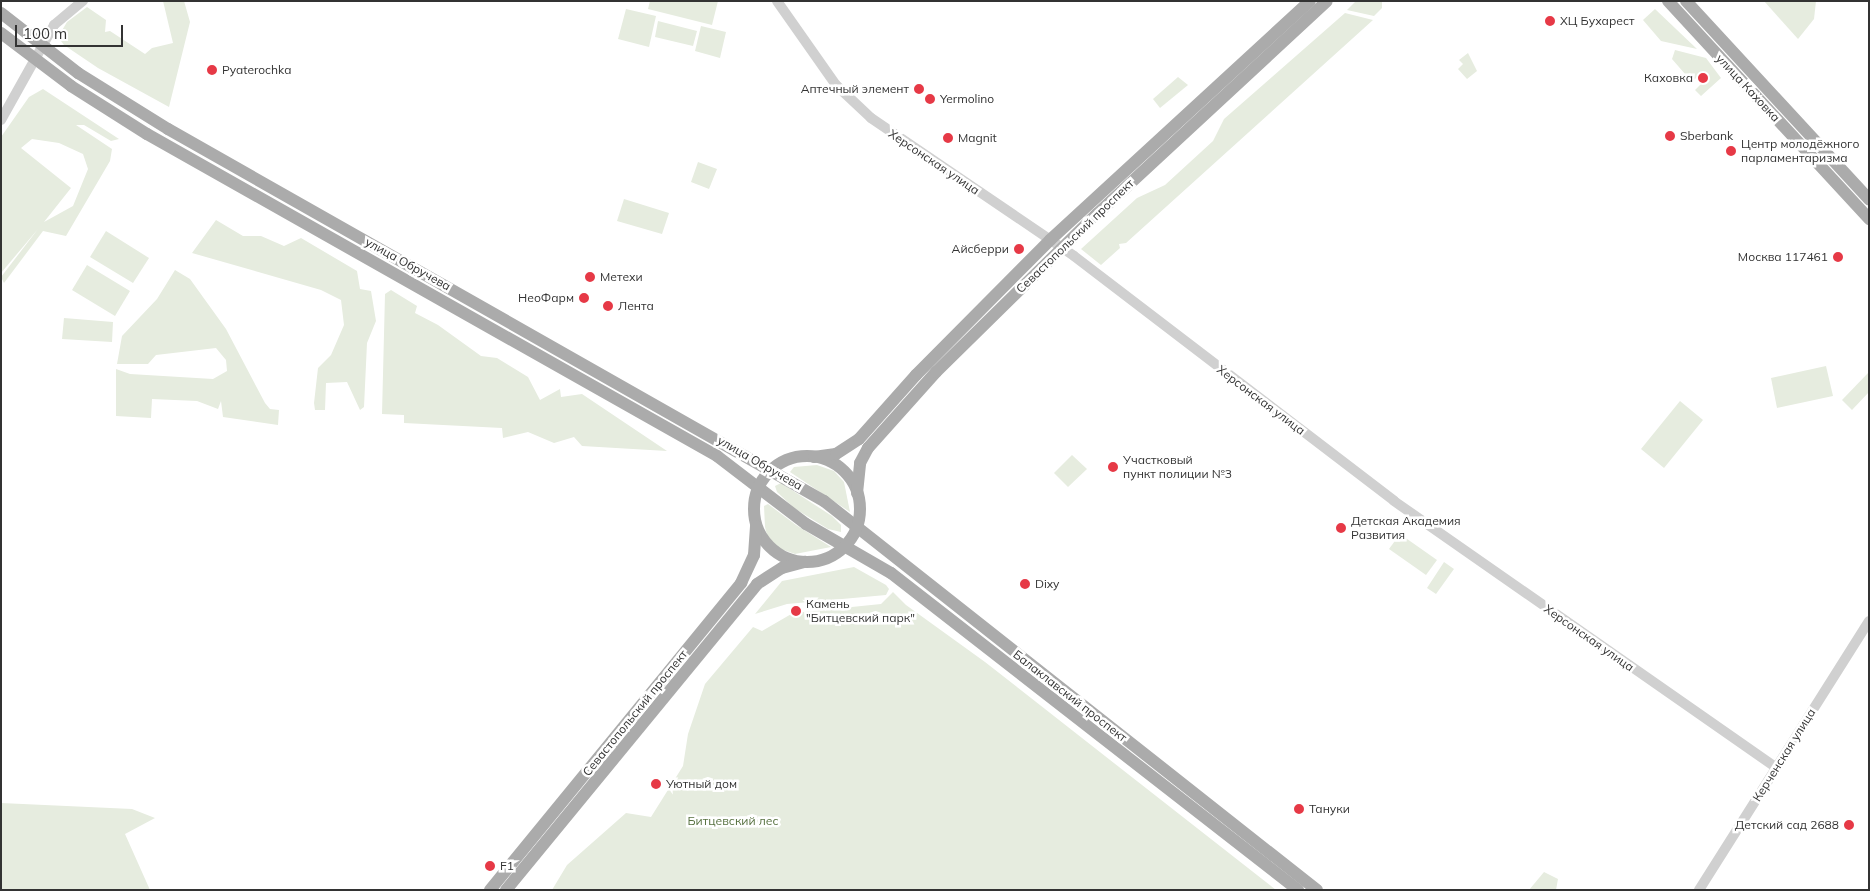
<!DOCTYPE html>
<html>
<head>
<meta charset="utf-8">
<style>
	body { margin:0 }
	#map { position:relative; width:1870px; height:891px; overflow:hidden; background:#fff; font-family:Mulish,sans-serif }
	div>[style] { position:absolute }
	.green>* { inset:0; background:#e6ecdf }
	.minor>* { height:10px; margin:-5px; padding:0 5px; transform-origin:5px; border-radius:5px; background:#d0d0d0 }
	.major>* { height:12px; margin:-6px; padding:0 6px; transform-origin:6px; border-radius:6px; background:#ababab }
	.major>.ring { margin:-6px; padding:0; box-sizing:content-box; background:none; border:12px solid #ababab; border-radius:50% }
	.dots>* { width:14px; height:14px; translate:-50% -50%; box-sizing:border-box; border:2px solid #fff; border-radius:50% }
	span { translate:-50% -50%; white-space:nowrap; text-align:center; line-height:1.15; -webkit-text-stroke:5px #fff; paint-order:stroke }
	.poi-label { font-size:12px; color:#333 }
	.left { translate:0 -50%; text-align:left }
	.right { translate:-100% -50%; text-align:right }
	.street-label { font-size:12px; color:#333 }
	.park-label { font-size:12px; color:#56703f }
	.frame { position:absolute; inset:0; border:2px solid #333; pointer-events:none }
	.scale { position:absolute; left:15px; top:25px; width:108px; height:22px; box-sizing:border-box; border:2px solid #333; border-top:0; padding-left:6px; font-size:15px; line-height:18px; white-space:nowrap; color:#333; -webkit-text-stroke:4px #fff; paint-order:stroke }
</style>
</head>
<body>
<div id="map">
	<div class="green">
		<i style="clip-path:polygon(163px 1px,184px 1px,190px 22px,169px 107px,98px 68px,64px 45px,58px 37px,67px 22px,87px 7px,106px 20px,105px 32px,110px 31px,145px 54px,152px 48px,173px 43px)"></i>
		<i style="clip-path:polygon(650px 1px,718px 1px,712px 25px,648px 9px)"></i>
		<i style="clip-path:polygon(1356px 1px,1382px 1px,1382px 8px,1374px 16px,1347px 10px)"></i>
		<i style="clip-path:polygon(1764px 1px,1816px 1px,1814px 19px,1798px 39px)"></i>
		<i style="clip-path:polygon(626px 9px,656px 16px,649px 47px,618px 39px)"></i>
		<i style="clip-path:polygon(1655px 9px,1697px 49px,1661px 41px,1643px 20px)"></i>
		<i style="clip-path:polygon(1345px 13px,1373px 20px,1126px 243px,1119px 244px,1120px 248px,1101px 265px,1081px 249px,1137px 198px,1165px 185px,1213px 141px,1224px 119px)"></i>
		<i style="clip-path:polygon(658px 21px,697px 31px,693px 46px,655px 37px)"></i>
		<i style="clip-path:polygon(701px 26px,726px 32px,720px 58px,695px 51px)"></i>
		<i style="clip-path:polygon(1675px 50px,1706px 58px,1721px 78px,1701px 96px,1695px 90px,1707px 78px,1702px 73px,1689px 84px,1684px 78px,1685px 74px,1672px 59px)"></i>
		<i style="clip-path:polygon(1468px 53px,1477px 71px,1467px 79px,1458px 69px,1463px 64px,1459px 60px)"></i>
		<i style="clip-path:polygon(1178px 77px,1188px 85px,1160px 108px,1153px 99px)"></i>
		<i style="clip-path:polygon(evenodd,43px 89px,119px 139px,111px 141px,84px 125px,76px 125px,112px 149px,110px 161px,66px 236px,43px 231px,4px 283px,1px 277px,38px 229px,1px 273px,1px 137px,29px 97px,43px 89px,32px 139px,59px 143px,83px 154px,88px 169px,73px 206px,44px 222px,71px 188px,21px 148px,32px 139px)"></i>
		<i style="clip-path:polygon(698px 162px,717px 169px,709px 189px,691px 182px)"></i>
		<i style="clip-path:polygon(624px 199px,669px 213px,662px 234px,617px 221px)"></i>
		<i style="clip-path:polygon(216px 220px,243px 236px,261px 236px,284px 246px,301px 238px,357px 271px,360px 289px,371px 291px,376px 321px,367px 343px,364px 407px,360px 410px,347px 382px,326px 383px,325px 410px,315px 410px,314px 403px,318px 368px,331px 355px,344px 325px,341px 300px,321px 290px,192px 253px)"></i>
		<i style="clip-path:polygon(106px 231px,149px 258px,133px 283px,90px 257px)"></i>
		<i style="clip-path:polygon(87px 265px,130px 291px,115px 316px,72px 290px)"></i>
		<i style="clip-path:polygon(175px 270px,190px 279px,226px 329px,265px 403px,270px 409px,279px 410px,278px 425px,223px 417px,221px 401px,218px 409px,197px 401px,152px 399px,151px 418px,116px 416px,116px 369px,130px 374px,213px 379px,227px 371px,226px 360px,216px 348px,156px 355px,148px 364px,117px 364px,122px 336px,157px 299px)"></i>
		<i style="clip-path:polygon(391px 290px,417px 306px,415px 313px,438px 325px,481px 356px,497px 358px,528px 377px,540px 400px,560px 389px,561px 397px,582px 394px,667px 451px,582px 446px,574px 437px,554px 443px,528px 432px,503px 438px,502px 428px,404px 423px,404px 415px,382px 414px,385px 294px)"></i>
		<i style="clip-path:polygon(64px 318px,113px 322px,112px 342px,62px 339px)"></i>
		<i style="clip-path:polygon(1826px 366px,1833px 396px,1777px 408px,1771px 378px)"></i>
		<i style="clip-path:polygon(1869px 372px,1869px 392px,1852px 410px,1842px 400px)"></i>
		<i style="clip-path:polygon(1680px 401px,1703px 420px,1664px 468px,1641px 449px)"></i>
		<i style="clip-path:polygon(1072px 455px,1087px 469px,1068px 487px,1054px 473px)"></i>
		<i style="clip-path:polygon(817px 465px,834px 471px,844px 482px,850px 512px,790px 472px,794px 467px)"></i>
		<i style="clip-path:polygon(781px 483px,832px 516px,841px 525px,841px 532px,828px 529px,794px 508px,777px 492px,775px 486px)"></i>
		<i style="clip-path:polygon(768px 504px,796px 525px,831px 547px,795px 554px,778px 548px,767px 535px,765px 527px,764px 506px)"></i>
		<i style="clip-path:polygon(1400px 534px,1437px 560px,1426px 575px,1389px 549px)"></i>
		<i style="clip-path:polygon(1444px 562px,1454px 569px,1436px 594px,1427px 588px)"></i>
		<i style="clip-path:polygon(854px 567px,886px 585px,889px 589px,886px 595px,787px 604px,755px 614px,782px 581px)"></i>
		<i style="clip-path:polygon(893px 592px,906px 605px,985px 662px,1276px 890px,552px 890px,567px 865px,626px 813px,651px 817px,683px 766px,688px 734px,705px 684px,753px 627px,762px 631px,793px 613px,881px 604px)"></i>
		<i style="clip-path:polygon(1px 803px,132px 809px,155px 818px,125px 834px,150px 890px,1px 890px)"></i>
		<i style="clip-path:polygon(1544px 872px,1558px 879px,1556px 890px,1529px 890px)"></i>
	</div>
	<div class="minor">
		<i style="left:777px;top:1px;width:103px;rotate:54.9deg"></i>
		<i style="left:836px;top:85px;width:48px;rotate:43.3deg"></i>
		<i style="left:871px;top:118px;width:245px;rotate:34.2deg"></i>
		<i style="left:1074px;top:256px;width:403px;rotate:37.4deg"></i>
		<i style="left:1394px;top:501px;width:467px;rotate:34.9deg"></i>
		<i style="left:1px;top:120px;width:109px;rotate:-60.8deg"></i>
		<i style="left:54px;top:25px;width:38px;rotate:-40deg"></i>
		<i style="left:1699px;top:890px;width:318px;rotate:-57.7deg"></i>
	</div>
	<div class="major">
		<i style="left:1668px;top:1px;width:297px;rotate:47.3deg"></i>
		<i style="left:1686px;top:1px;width:270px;rotate:47.3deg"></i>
		<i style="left:1px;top:13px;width:98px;rotate:37.9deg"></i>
		<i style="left:78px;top:73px;width:106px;rotate:31.9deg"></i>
		<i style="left:168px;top:129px;width:754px;rotate:29.56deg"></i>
		<i style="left:824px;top:501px;width:628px;rotate:38.28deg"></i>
		<i style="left:1px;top:33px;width:88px;rotate:37.1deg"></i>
		<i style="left:71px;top:86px;width:90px;rotate:32.3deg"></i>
		<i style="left:147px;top:134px;width:655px;rotate:29.46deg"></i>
		<i style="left:717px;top:456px;width:112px;rotate:37.4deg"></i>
		<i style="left:806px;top:524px;width:98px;rotate:30deg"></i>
		<i style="left:891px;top:573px;width:516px;rotate:37.91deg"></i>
		<i class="ring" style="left:754px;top:456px;width:94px;height:94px"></i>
		<i style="left:814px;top:457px;width:22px;rotate:-8deg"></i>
		<i style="left:836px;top:454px;width:27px;rotate:-33deg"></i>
		<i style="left:859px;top:439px;width:86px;rotate:-48.3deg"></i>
		<i style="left:916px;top:375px;width:190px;rotate:-45.2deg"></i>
		<i style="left:1050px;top:240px;width:353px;rotate:-42.6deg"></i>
		<i style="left:857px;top:493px;width:30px;rotate:-84deg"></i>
		<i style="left:860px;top:463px;width:17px;rotate:-62deg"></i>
		<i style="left:868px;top:448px;width:102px;rotate:-48.2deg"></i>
		<i style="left:936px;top:372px;width:226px;rotate:-44.5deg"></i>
		<i style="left:1097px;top:214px;width:313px;rotate:-42.8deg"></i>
		<i style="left:490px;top:890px;width:397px;rotate:-50.7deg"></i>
		<i style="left:741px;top:583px;width:31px;rotate:-65deg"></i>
		<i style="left:754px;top:555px;width:29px;rotate:-86deg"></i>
		<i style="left:506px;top:890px;width:396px;rotate:-50.6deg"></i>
		<i style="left:757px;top:584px;width:30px;rotate:-33deg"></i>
		<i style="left:782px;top:568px;width:24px;rotate:-15deg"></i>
	</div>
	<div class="dots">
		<i style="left:1550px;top:21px;background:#e63946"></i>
		<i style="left:212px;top:70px;background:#e63946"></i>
		<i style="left:1703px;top:78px;background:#e63946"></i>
		<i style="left:919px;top:89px;background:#e63946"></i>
		<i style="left:930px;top:99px;background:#e63946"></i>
		<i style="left:1670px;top:136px;background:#e63946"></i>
		<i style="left:948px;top:138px;background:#e63946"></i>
		<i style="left:1731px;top:151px;background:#e63946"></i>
		<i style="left:1019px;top:249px;background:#e63946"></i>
		<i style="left:1838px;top:257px;background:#e63946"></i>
		<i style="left:590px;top:277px;background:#e63946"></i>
		<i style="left:584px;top:298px;background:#e63946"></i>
		<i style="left:608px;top:306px;background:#e63946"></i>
		<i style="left:1113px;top:467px;background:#e63946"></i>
		<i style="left:1341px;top:528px;background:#e63946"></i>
		<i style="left:1025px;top:584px;background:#e63946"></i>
		<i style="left:796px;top:611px;background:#e63946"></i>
		<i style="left:656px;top:784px;background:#e63946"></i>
		<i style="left:1299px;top:809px;background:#e63946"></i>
		<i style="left:1849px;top:825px;background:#e63946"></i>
		<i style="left:490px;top:866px;background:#e63946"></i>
	</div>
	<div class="poi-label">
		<span class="left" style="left:1560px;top:21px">ХЦ Бухарест</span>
		<span class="left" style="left:222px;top:70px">Pyaterochka</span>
		<span class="right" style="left:1693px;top:78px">Каховка</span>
		<span class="right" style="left:909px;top:89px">Аптечный элемент</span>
		<span class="left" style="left:940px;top:99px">Yermolino</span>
		<span class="left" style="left:1680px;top:136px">Sberbank</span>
		<span class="left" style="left:958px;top:138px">Magnit</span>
		<span class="left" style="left:1741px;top:151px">Центр молодёжного<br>парламентаризма</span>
		<span class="right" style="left:1009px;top:249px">Айсберри</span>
		<span class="right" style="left:1828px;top:257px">Москва 117461</span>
		<span class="left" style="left:600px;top:277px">Метехи</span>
		<span class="right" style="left:574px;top:298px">НеоФарм</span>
		<span class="left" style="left:618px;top:306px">Лента</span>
		<span class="left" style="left:1123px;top:467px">Участковый<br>пункт полиции №3</span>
		<span class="left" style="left:1351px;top:528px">Детская Академия<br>Развития</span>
		<span class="left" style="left:1035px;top:584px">Dixy</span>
		<span class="left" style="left:806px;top:611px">Камень<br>"Битцевский парк"</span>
		<span class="left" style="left:666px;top:784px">Уютный дом</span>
		<span class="left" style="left:1309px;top:809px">Тануки</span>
		<span class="right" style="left:1839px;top:825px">Детский сад 2688</span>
		<span class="left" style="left:500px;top:866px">F1</span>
	</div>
	<div class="street-label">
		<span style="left:1748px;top:88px;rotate:47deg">улица Каховка</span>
		<span style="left:934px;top:162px;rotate:34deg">Херсонская улица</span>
		<span style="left:1075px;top:236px;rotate:-44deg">Севастопольский проспект</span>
		<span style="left:408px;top:264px;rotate:29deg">улица Обручева</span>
		<span style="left:1261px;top:400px;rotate:37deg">Херсонская улица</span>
		<span style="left:760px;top:463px;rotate:30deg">улица Обручева</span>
		<span style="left:1589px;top:638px;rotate:35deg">Херсонская улица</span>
		<span style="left:1070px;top:696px;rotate:38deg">Балаклавский проспект</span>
		<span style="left:635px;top:713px;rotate:-51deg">Севастопольский проспект</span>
		<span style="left:1784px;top:755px;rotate:-58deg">Керченская улица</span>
	</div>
	<div class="park-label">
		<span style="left:733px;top:821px">Битцевский лес</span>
	</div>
	<div class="frame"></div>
	<div class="scale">100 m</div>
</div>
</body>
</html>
